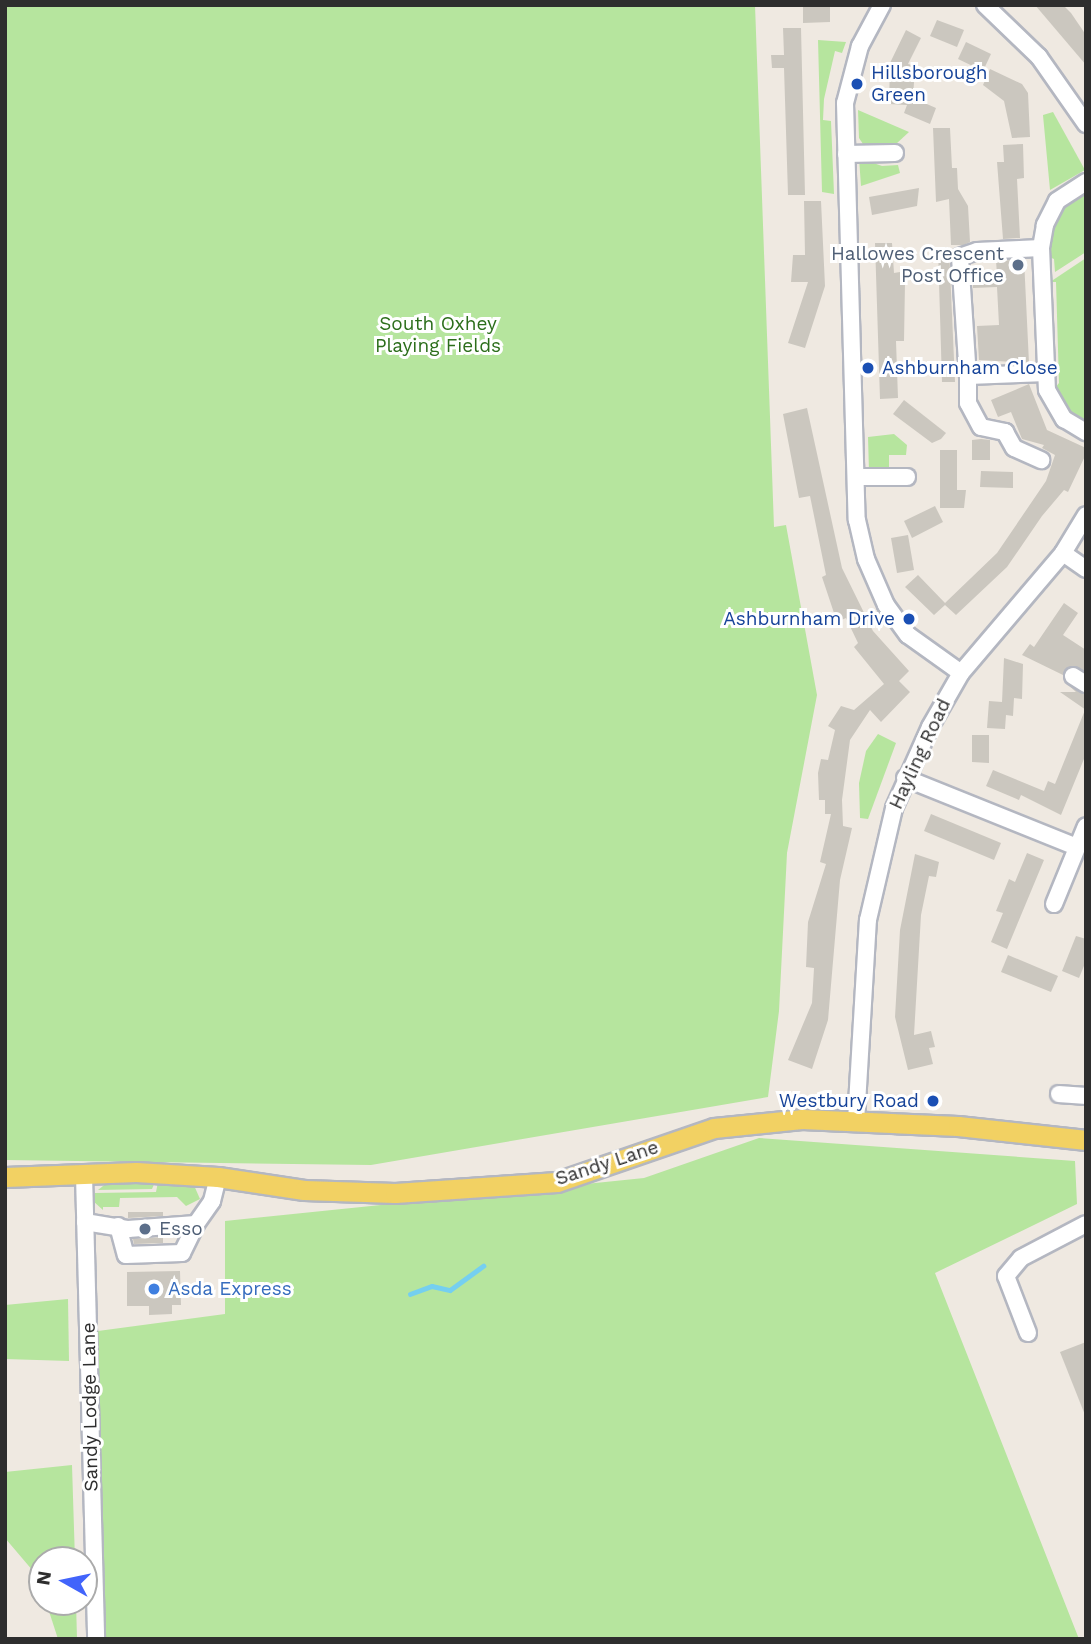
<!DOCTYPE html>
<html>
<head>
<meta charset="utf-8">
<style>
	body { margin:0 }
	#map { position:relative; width:1091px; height:1644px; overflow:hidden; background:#efe9e1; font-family:"Work Sans",sans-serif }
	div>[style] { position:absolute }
	.green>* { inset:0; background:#b6e59e }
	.stream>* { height:4.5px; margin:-2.25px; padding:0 2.25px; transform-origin:2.25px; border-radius:2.25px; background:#75cff0 }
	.building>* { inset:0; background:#cbc7bf }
	.roads { filter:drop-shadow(2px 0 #b4b7c1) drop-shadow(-2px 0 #b4b7c1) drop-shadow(0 2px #b4b7c1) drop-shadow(0 -2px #b4b7c1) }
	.minor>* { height:16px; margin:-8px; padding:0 8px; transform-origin:8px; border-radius:8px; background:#fff }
	.major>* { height:19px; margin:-9.5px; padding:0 9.5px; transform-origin:9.5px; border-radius:9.5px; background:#f2d163 }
	.dots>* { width:19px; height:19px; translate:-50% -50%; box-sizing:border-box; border:4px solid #fff; border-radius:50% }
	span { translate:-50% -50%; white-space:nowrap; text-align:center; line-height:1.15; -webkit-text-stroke:6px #fff; paint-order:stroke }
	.transit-label { font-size:19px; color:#164399 }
	.left { translate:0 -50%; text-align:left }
	.right { translate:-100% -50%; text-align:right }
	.service-label { font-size:19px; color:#4e5e75 }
	.park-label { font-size:19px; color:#2c6e1b }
	.street-label { font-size:19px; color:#2e2e2e }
	.shop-label { font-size:19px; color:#366cbe }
	.frame { position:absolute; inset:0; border:7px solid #2e2e2e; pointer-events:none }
	.north { position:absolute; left:28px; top:1546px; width:70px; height:70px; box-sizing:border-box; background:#fff; border:2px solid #ababab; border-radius:50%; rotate:279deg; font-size:19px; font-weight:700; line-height:28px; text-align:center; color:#2e2e2e }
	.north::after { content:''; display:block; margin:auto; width:24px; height:32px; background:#4264fb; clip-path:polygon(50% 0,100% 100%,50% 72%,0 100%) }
</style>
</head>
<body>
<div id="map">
	<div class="green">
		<i style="clip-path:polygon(5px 5px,755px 5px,774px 527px,786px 525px,817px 695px,787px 853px,779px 1011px,768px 1097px,371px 1165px,5px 1160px)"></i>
		<i style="clip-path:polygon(818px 40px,846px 42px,842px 53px,835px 51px,824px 99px,823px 120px,831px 121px,834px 194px,822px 192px)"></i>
		<i style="clip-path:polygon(858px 110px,909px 132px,896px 144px,865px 147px,859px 138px)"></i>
		<i style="clip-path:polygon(1053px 112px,1085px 170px,1050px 190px,1043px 115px)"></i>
		<i style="clip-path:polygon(859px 158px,882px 166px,898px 165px,900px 173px,861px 186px)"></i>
		<i style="clip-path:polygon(1086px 190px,1086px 252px,1055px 272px,1054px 259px,1049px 257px,1054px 224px,1060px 211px)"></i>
		<i style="clip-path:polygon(1086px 258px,1086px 424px,1065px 407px,1055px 388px,1059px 383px,1056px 282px,1050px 282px)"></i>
		<i style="clip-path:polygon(894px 434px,907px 445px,906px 455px,889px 455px,889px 467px,869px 472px,868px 437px)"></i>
		<i style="clip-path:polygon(878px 734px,896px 743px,868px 819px,860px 818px,859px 783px,866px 751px)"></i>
		<i style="clip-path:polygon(759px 1138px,1075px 1161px,1077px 1204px,935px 1273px,1079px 1639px,103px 1639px,98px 1331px,225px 1314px,225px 1221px,644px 1178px)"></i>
		<i style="clip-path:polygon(108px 1182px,155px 1182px,152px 1189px,98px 1190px)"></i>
		<i style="clip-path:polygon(158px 1182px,193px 1183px,200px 1199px,186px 1206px,177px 1197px,120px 1198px,119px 1207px,103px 1207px,103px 1210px,93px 1201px,95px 1193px,156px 1192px)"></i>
		<i style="clip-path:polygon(68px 1299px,69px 1361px,5px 1359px,5px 1305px)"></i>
		<i style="clip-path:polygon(72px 1465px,75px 1560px,42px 1560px,42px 1588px,39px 1578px,5px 1538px,5px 1472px)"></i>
		<i style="clip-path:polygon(46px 1602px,76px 1602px,77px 1639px,58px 1639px)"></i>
	</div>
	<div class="stream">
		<i style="left:410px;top:1294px;width:23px;rotate:-20deg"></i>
		<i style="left:432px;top:1286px;width:18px;rotate:13deg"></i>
		<i style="left:450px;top:1290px;width:41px;rotate:-36deg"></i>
	</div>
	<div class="building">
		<i style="clip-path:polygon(803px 5px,830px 5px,830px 22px,803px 23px)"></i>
		<i style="clip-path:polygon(1035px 5px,1063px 5px,1071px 13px,1086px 35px,1086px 65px)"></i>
		<i style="clip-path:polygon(937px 20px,964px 30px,957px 47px,930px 36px)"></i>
		<i style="clip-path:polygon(783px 28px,801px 28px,805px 195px,788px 195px,784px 68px,772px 68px,771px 55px,784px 55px)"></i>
		<i style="clip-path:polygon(906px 30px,921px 38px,908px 64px,915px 66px,913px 98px,936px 108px,930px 124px,904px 113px,907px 105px,889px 104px,890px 63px)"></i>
		<i style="clip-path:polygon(966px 42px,991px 54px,983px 71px,958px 59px)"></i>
		<i style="clip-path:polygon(990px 69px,1022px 84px,1028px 93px,1030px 137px,1012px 138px,1004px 101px,983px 85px)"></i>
		<i style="clip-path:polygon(933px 128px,950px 128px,952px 168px,957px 168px,958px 189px,968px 206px,970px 242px,964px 245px,951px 245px,949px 199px,936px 202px)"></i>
		<i style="clip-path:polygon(1023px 144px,1024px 178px,1017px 179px,1020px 238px,1003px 239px,997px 162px,1004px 162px,1003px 145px)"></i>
		<i style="clip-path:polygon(919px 188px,917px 206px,872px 215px,869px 197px)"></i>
		<i style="clip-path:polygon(804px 201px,821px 201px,825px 286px,805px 348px,788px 343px,808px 282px,791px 282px,793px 255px,805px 255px)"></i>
		<i style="clip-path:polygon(875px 243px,892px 243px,894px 273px,900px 272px,900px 283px,905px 283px,904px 341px,896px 341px,898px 398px,880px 399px)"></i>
		<i style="clip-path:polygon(949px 247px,955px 382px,942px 382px,938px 248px)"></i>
		<i style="clip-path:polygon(1024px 259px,1029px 363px,979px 360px,977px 326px,999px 325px,997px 287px,973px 288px,972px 275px,997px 274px,996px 261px)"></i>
		<i style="clip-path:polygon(1029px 384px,1047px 430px,1086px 448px,1086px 454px,1068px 492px,1064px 490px,1042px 516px,1007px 567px,956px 615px,945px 605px,934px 615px,905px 587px,918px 575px,945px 603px,997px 553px,1046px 481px,1055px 455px,1042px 448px,1044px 445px,1022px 439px,1011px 412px,998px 417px,991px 400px)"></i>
		<i style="clip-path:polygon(904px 400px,946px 433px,941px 439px,932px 443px,893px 414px)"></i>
		<i style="clip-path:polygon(807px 408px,842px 568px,873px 631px,909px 671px,899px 681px,910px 692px,881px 722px,870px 710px,850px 740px,842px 800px,843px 826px,852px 828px,840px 880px,828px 1020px,812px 1069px,788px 1060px,812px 1003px,814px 968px,806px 967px,808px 922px,826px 864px,820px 862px,831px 814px,825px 814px,825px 800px,819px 800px,818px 773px,821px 759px,828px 760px,835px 730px,828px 726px,841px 706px,854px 710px,884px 684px,854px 647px,858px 643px,846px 618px,837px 622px,822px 577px,826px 575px,810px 496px,799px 498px,783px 414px)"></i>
		<i style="clip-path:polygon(981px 439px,990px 440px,990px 460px,972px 460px,972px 440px)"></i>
		<i style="clip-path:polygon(940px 450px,957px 450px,957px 490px,966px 490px,964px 508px,940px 508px)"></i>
		<i style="clip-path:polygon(981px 471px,1013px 472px,1013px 488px,980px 487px)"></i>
		<i style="clip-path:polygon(935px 506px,943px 522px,912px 538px,904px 521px)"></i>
		<i style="clip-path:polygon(908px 535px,914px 570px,897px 573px,891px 538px)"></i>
		<i style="clip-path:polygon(1064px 603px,1078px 613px,1063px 635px,1086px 650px,1086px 672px,1073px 666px,1063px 675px,1022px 655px,1030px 644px,1034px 647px)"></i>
		<i style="clip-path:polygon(1004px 658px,1023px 664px,1022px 699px,1014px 698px,1013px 716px,1006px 715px,1005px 729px,987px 728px,989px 701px,1002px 702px)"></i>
		<i style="clip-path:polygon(1065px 682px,1086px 694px,1086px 710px,1060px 692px,1076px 692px)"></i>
		<i style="clip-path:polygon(1085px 710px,1086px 754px,1061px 815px,1021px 795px,1019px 800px,986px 786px,993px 770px,1044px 791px,1048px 781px,1055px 784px)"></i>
		<i style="clip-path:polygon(972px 735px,989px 735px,989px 763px,972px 762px)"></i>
		<i style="clip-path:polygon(931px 814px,1001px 843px,994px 860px,924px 831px)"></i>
		<i style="clip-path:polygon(1027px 853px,1044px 860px,1007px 949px,991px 942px,1003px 913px,996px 911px,1009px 879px,1015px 882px)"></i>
		<i style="clip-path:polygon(915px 854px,939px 862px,936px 877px,929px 876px,921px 915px,914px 1035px,931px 1031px,935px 1047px,929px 1048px,933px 1064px,908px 1070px,895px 1017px,900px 930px)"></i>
		<i style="clip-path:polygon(1076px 936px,1086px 939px,1086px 961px,1079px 978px,1062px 971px)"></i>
		<i style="clip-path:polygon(1008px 955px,1058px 976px,1051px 992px,1001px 972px)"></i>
		<i style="clip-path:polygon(128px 1212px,163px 1212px,163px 1216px,128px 1218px)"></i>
		<i style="clip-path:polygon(163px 1237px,163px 1243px,134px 1244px,133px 1239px)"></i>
		<i style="clip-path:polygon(180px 1271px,181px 1305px,172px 1305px,172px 1314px,149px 1315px,149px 1306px,127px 1306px,127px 1272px)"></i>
		<i style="clip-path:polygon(1086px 1342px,1086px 1415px,1085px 1415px,1060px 1352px)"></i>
	</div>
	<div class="roads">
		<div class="minor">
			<i style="left:882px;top:5px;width:47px;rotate:118.2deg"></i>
			<i style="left:860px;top:46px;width:59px;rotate:104.7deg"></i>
			<i style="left:845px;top:103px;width:417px;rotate:88.4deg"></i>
			<i style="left:857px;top:520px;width:40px;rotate:77deg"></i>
			<i style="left:866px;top:559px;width:50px;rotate:66.5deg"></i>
			<i style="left:886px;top:605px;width:37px;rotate:54deg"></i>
			<i style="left:908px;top:635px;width:65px;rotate:35.6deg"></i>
			<i style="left:985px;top:5px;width:75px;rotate:43.9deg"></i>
			<i style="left:1039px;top:57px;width:82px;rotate:55deg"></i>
			<i style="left:846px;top:154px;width:49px;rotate:-1.2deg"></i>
			<i style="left:1086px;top:182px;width:35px;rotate:147deg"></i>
			<i style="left:1057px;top:201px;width:27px;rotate:117deg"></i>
			<i style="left:1045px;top:225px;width:23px;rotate:100deg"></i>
			<i style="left:1041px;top:248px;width:142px;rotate:87.6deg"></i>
			<i style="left:1047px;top:390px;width:34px;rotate:60deg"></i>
			<i style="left:1064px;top:419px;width:26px;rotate:31deg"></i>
			<i style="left:1041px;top:248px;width:64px;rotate:177.3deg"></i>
			<i style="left:977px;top:251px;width:18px;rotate:161deg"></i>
			<i style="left:960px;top:257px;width:119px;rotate:86.2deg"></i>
			<i style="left:968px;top:376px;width:78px;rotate:-2.2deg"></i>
			<i style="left:968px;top:376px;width:27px;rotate:90deg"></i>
			<i style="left:968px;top:403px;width:27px;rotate:62deg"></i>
			<i style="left:981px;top:427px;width:25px;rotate:12deg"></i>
			<i style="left:1005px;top:432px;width:18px;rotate:61deg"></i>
			<i style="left:1014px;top:448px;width:30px;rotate:24deg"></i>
			<i style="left:856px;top:477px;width:51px"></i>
			<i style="left:1063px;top:553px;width:28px;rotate:35deg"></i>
			<i style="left:1073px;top:676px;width:15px;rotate:32deg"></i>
			<i style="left:905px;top:778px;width:185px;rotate:21.9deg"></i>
			<i style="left:1054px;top:904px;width:84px;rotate:-67.7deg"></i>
			<i style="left:1059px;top:1094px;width:27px;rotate:4deg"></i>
			<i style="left:856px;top:1121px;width:201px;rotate:-86.6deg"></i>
			<i style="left:868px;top:920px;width:115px;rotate:-76.9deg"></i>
			<i style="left:894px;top:808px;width:89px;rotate:-66deg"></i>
			<i style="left:930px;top:727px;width:62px;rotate:-60.1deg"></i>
			<i style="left:961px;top:673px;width:157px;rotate:-49.6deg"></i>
			<i style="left:1063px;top:553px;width:44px;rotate:-58.8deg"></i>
			<i style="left:84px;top:1175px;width:464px;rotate:88.5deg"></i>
			<i style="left:85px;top:1222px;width:44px;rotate:9.2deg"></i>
			<i style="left:128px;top:1229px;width:68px;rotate:-4.2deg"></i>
			<i style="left:196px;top:1224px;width:28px;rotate:-55deg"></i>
			<i style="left:212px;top:1201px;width:25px;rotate:-76deg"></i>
			<i style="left:118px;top:1226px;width:30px;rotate:75deg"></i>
			<i style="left:126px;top:1255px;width:56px;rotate:-2deg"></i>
			<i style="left:182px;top:1253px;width:32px;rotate:-64deg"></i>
			<i style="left:1028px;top:1333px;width:61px;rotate:-111.1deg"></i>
			<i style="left:1006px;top:1276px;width:23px;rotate:-50deg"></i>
			<i style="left:1021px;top:1258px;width:73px;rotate:-27.6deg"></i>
		</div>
		<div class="major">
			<i style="left:5px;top:1177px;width:131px;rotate:-2.2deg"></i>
			<i style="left:136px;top:1172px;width:82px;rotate:3.5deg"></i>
			<i style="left:218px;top:1177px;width:87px;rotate:8.6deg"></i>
			<i style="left:304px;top:1190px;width:91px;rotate:1.9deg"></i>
			<i style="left:395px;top:1193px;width:162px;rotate:-3.9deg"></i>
			<i style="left:557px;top:1182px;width:166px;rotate:-19deg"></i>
			<i style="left:714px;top:1128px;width:88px;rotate:-5.8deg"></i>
			<i style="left:802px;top:1119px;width:156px;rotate:2.6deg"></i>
			<i style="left:958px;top:1126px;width:129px;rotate:6.2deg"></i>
		</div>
	</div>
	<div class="dots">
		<i style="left:857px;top:84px;background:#1a4fb4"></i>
		<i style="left:1018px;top:265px;background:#5c6f8a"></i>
		<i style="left:868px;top:368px;background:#1a4fb4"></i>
		<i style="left:909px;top:619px;background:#1a4fb4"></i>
		<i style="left:933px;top:1101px;background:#1a4fb4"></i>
		<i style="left:145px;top:1229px;background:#5c6f8a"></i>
		<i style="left:154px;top:1289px;background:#3f7fe0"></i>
	</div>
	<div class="transit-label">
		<span class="left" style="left:871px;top:84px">Hillsborough<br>Green</span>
		<span class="left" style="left:882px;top:368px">Ashburnham Close</span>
		<span class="right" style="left:895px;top:619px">Ashburnham Drive</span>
		<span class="right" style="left:919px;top:1101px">Westbury Road</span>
	</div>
	<div class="service-label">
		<span class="right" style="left:1004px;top:265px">Hallowes Crescent<br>Post Office</span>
		<span class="left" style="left:159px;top:1229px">Esso</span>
	</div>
	<div class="park-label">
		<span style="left:438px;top:335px">South Oxhey<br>Playing Fields</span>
	</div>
	<div class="street-label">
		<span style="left:920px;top:754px;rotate:-65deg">Hayling Road</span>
		<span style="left:607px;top:1163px;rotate:-18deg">Sandy Lane</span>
		<span style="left:90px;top:1407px;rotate:-91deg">Sandy Lodge Lane</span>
	</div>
	<div class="shop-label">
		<span class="left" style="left:168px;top:1289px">Asda Express</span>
	</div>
	<div class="frame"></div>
	<div class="north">N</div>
</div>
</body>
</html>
